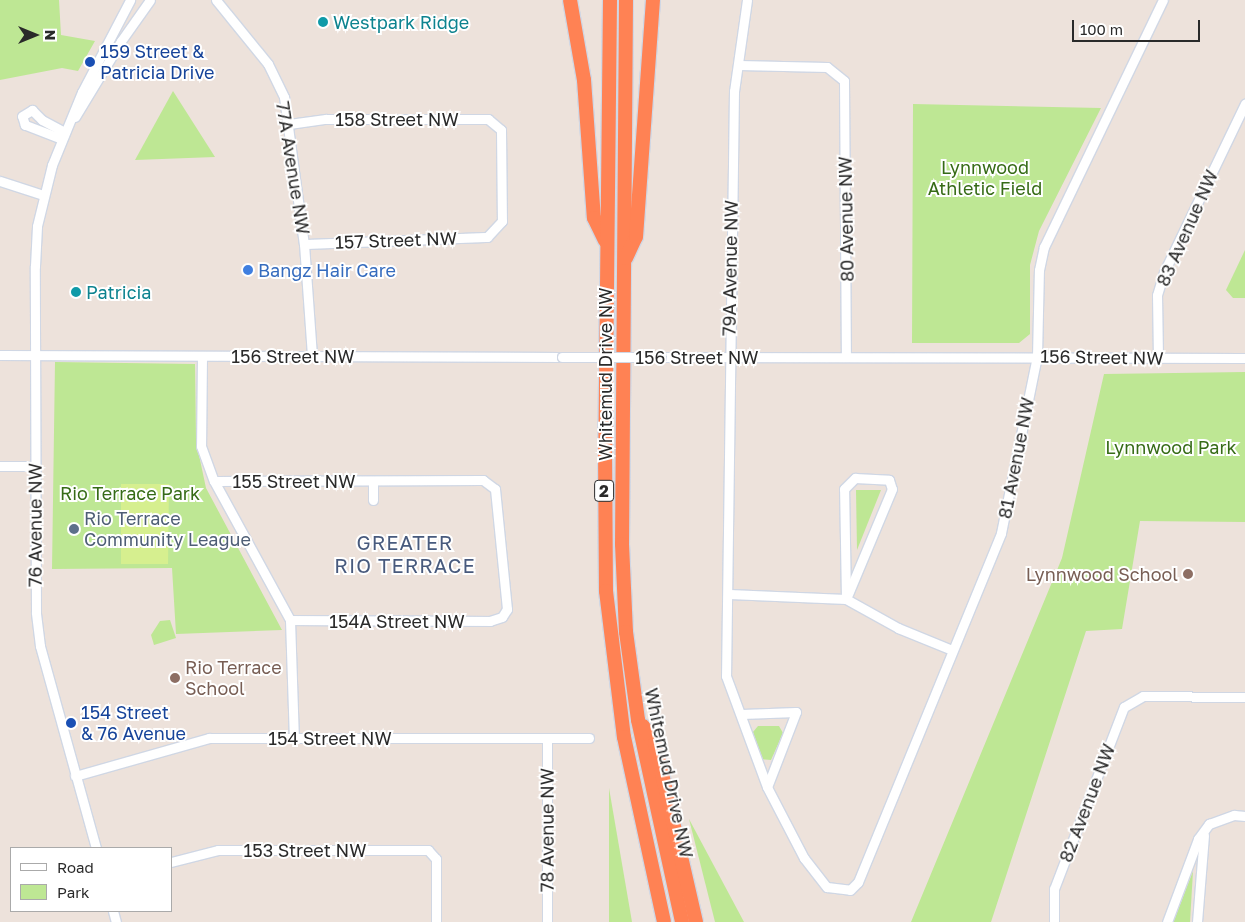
<!DOCTYPE html>
<html>
<head>
<meta charset="utf-8">
<style>
	body { margin:0 }
	#map { position:relative; width:1245px; height:922px; overflow:hidden; background:#ede2db; font-family:"Golos Text",sans-serif }
	div>[style] { position:absolute }
	.green>* { inset:0; background:#bee794 }
	.pitch>* { inset:0; background:#d6ef8f }
	.roads { filter:drop-shadow(1px 0 #d0d7e4) drop-shadow(-1px 0 #d0d7e4) drop-shadow(0 1px #d0d7e4) drop-shadow(0 -1px #d0d7e4) }
	.minor>* { height:9px; margin:-4.5px; padding:0 4.5px; transform-origin:4.5px; border-radius:4.5px; background:#fff }
	.highway>* { height:14px; margin:-7px; padding:0 7px; transform-origin:7px; border-radius:7px; background:#ff8254 }
	.bridges { filter:drop-shadow(1px 0 #d0d7e4) drop-shadow(-1px 0 #d0d7e4) drop-shadow(0 1px #d0d7e4) drop-shadow(0 -1px #d0d7e4) }
	.minor-bridge>* { height:9px; margin:-4.5px; padding:0 4.5px; transform-origin:4.5px; border-radius:4.5px; background:#fff }
	.dots>* { width:14px; height:14px; translate:-50% -50%; box-sizing:border-box; border:2px solid #fff; border-radius:50% }
	span { translate:-50% -50%; white-space:nowrap; text-align:center; line-height:1.15; -webkit-text-stroke:4px #fff; paint-order:stroke }
	.shield-label span { padding:1px 4px; background:#fff; border:1px solid; border-radius:4px; -webkit-text-stroke-width:0 }
	.shield-label { font-size:16px; color:#2a2a2a; font-weight:700 }
	.culture-label { font-size:18px; color:#0d838f }
	.left { translate:0 -50%; text-align:left }
	.transit-label { font-size:18px; color:#164399 }
	.street-label { font-size:18px; color:#2a2a2a }
	.park-label { font-size:18px; color:#366b16 }
	.shop-label { font-size:18px; color:#366cbe }
	.service-label { font-size:18px; color:#4e5e75 }
	.education-label { font-size:18px; color:#785e54 }
	.right { translate:-100% -50%; text-align:right }
	.quarter-label { font-size:20px; color:#485a7d; letter-spacing:1px }
	.legend { position:absolute; left:10px; top:847px; width:162px; height:65px; box-sizing:border-box; background:#fff; border:1px solid #aaa; margin:0; padding:6px 9px; list-style:none; font-size:15px; color:#2a2a2a }
	.legend li { display:flex; align-items:center; gap:10px; height:25px }
	.legend b { width:25px; border:1px solid #aaa }
	.north { position:absolute; left:10px; top:10px; width:50px; height:50px; -webkit-text-stroke:4px #fff; paint-order:stroke; rotate:90deg; font-size:14px; font-weight:700; line-height:20px; text-align:center; color:#2a2a2a }
	.north::after { content:''; display:block; margin:auto; width:18px; height:22px; background:#2a2a2a; clip-path:polygon(50% 0,100% 100%,50% 72%,0 100%) }
	.scale { position:absolute; left:1072px; top:20px; width:128px; height:22px; box-sizing:border-box; border:2px solid #2a2a2a; border-top:0; padding-left:6px; font-size:15px; line-height:18px; white-space:nowrap; color:#2a2a2a; -webkit-text-stroke:4px #fff; paint-order:stroke }
</style>
</head>
<body>
<div id="map">
	<div class="green">
		<i style="clip-path:polygon(0 0,59px 0,61px 35px,95px 41px,78px 71px,62px 68px,0 80px)"></i>
		<i style="clip-path:polygon(173px 91px,215px 157px,135px 160px)"></i>
		<i style="clip-path:polygon(913px 104px,1101px 108px,1039px 231px,1030px 265px,1030px 334px,1019px 343px,912px 343px)"></i>
		<i style="clip-path:polygon(1245px 250px,1245px 298px,1233px 298px,1226px 290px)"></i>
		<i style="clip-path:polygon(55px 362px,195px 364px,196px 441px,206px 488px,282px 630px,176px 634px,172px 568px,52px 569px)"></i>
		<i style="clip-path:polygon(1245px 372px,1245px 522px,1140px 521px,1122px 629px,1086px 631px,991px 922px,911px 922px,1062px 558px,1104px 374px)"></i>
		<i style="clip-path:polygon(856px 490px,881px 490px,857px 550px)"></i>
		<i style="clip-path:polygon(170px 620px,176px 638px,154px 645px,151px 635px,160px 621px)"></i>
		<i style="clip-path:polygon(758px 726px,779px 726px,783px 733px,771px 760px,760px 759px,753px 732px)"></i>
		<i style="clip-path:polygon(609px 788px,632px 922px,609px 922px)"></i>
		<i style="clip-path:polygon(689px 819px,744px 922px,715px 922px)"></i>
		<i style="clip-path:polygon(1193px 871px,1190px 922px,1174px 922px,1174px 920px)"></i>
	</div>
	<div class="pitch">
		<i style="clip-path:polygon(121px 484px,169px 484px,168px 564px,121px 564px)"></i>
	</div>
	<div class="roads">
		<div class="minor">
			<i style="left:216px;top:0;width:82px;rotate:50.9deg"></i>
			<i style="left:268px;top:64px;width:37px;rotate:64deg"></i>
			<i style="left:284px;top:97px;width:148px;rotate:82.3deg"></i>
			<i style="left:304px;top:244px;width:112px;rotate:85.9deg"></i>
			<i style="left:747px;top:0;width:92px;rotate:98.1deg"></i>
			<i style="left:734px;top:91px;width:585px;rotate:90.78deg"></i>
			<i style="left:726px;top:676px;width:118px;rotate:69.7deg"></i>
			<i style="left:767px;top:787px;width:80px;rotate:62.5deg"></i>
			<i style="left:804px;top:858px;width:37px;rotate:52deg"></i>
			<i style="left:827px;top:887px;width:23px;rotate:7deg"></i>
			<i style="left:850px;top:890px;width:11px;rotate:-45deg"></i>
			<i style="left:858px;top:882px;width:377px;rotate:-67.7deg"></i>
			<i style="left:1001px;top:533px;width:181px;rotate:-78.5deg"></i>
			<i style="left:1037px;top:356px;width:86px;rotate:-88.7deg"></i>
			<i style="left:1039px;top:270px;width:24px;rotate:-78deg"></i>
			<i style="left:1044px;top:247px;width:274px;rotate:-64.3deg"></i>
			<i style="left:739px;top:65px;width:88px;rotate:1.3deg"></i>
			<i style="left:827px;top:67px;width:22px;rotate:39deg"></i>
			<i style="left:844px;top:81px;width:276px;rotate:89.6deg"></i>
			<i style="left:75px;top:117px;width:89px;rotate:-58.8deg"></i>
			<i style="left:121px;top:41px;width:50px;rotate:-54.7deg"></i>
			<i style="left:289px;top:124px;width:37px;rotate:-8deg"></i>
			<i style="left:326px;top:119px;width:162px"></i>
			<i style="left:488px;top:119px;width:17px;rotate:40deg"></i>
			<i style="left:501px;top:130px;width:91px;rotate:89.4deg"></i>
			<i style="left:502px;top:221px;width:22px;rotate:133deg"></i>
			<i style="left:487px;top:237px;width:183px;rotate:177.8deg"></i>
			<i style="left:62px;top:139px;width:40px;rotate:-159deg"></i>
			<i style="left:25px;top:125px;width:9px;rotate:-108deg"></i>
			<i style="left:22px;top:116px;width:12px;rotate:-31deg"></i>
			<i style="left:32px;top:110px;width:14px;rotate:45deg"></i>
			<i style="left:42px;top:120px;width:26px;rotate:28deg"></i>
			<i style="left:0;top:181px;width:45px;rotate:18deg"></i>
			<i style="left:0;top:355px;width:562px;rotate:0.2deg"></i>
			<i style="left:202px;top:356px;width:90px;rotate:90.6deg"></i>
			<i style="left:201px;top:446px;width:37px;rotate:70deg"></i>
			<i style="left:214px;top:481px;width:158px;rotate:61.3deg"></i>
			<i style="left:290px;top:620px;width:118px;rotate:88.1deg"></i>
			<i style="left:661px;top:357px;width:584px;rotate:0.1deg"></i>
			<i style="left:1158px;top:358px;width:63px;rotate:-90.9deg"></i>
			<i style="left:1157px;top:295px;width:24px;rotate:-73deg"></i>
			<i style="left:1164px;top:272px;width:187px;rotate:-64.3deg"></i>
			<i style="left:0;top:466px;width:35px"></i>
			<i style="left:855px;top:478px;width:34px;rotate:3deg"></i>
			<i style="left:889px;top:480px;width:9px;rotate:72deg"></i>
			<i style="left:892px;top:489px;width:119px;rotate:112.7deg"></i>
			<i style="left:846px;top:599px;width:110px;rotate:-91deg"></i>
			<i style="left:844px;top:489px;width:16px;rotate:-45deg"></i>
			<i style="left:214px;top:481px;width:269px;rotate:-0.2deg"></i>
			<i style="left:483px;top:480px;width:15px;rotate:37deg"></i>
			<i style="left:495px;top:489px;width:121px;rotate:84.3deg"></i>
			<i style="left:507px;top:609px;width:9px;rotate:122deg"></i>
			<i style="left:502px;top:617px;width:13px;rotate:162deg"></i>
			<i style="left:490px;top:621px;width:200px;rotate:-179.7deg"></i>
			<i style="left:373px;top:500px;width:19px;rotate:-90deg"></i>
			<i style="left:729px;top:594px;width:117px;rotate:2.4deg"></i>
			<i style="left:846px;top:599px;width:60px;rotate:29.1deg"></i>
			<i style="left:898px;top:628px;width:58px;rotate:22.2deg"></i>
			<i style="left:742px;top:714px;width:54px;rotate:-2.1deg"></i>
			<i style="left:796px;top:712px;width:80px;rotate:111.1deg"></i>
			<i style="left:547px;top:739px;width:183px;rotate:90deg"></i>
			<i style="left:75px;top:776px;width:139px;rotate:-15.8deg"></i>
			<i style="left:209px;top:738px;width:380px"></i>
			<i style="left:1209px;top:824px;width:27px;rotate:-20deg"></i>
			<i style="left:1234px;top:815px;width:11px;rotate:5deg"></i>
			<i style="left:96px;top:848px;width:210px;rotate:-105.5deg"></i>
			<i style="left:40px;top:646px;width:34px;rotate:-97deg"></i>
			<i style="left:36px;top:612px;width:346px;rotate:-90.2deg"></i>
			<i style="left:35px;top:266px;width:40px;rotate:-87.1deg"></i>
			<i style="left:37px;top:226px;width:63px;rotate:-76.2deg"></i>
			<i style="left:52px;top:165px;width:79px;rotate:-67.7deg"></i>
			<i style="left:82px;top:92px;width:104px;rotate:-62.4deg"></i>
			<i style="left:171px;top:862px;width:49px;rotate:-14.3deg"></i>
			<i style="left:218px;top:850px;width:210px"></i>
			<i style="left:428px;top:850px;width:12px;rotate:48deg"></i>
			<i style="left:436px;top:859px;width:63px;rotate:90deg"></i>
			<i style="left:113px;top:911px;width:11px;rotate:75deg"></i>
			<i style="left:1054px;top:922px;width:33px;rotate:-90deg"></i>
			<i style="left:1054px;top:889px;width:195px;rotate:-69deg"></i>
			<i style="left:1124px;top:707px;width:22px;rotate:-30deg"></i>
			<i style="left:1143px;top:696px;width:102px;rotate:0.6deg"></i>
			<i style="left:1167px;top:922px;width:89px;rotate:-69.5deg"></i>
			<i style="left:1198px;top:839px;width:19px;rotate:-54deg"></i>
			<i style="left:1197px;top:922px;width:87px;rotate:-85.4deg"></i>
		</div>
		<div class="highway">
			<i style="left:570px;top:0;width:81px;rotate:80.1deg"></i>
			<i style="left:584px;top:80px;width:138px;rotate:85.9deg"></i>
			<i style="left:594px;top:218px;width:25px;rotate:64deg"></i>
			<i style="left:610px;top:0;width:449px;rotate:90.6deg"></i>
			<i style="left:605px;top:449px;width:142px;rotate:89.6deg"></i>
			<i style="left:606px;top:591px;width:147px;rotate:83deg"></i>
			<i style="left:624px;top:737px;width:189px;rotate:77.8deg"></i>
			<i style="left:626px;top:0;width:544px;rotate:90.42deg"></i>
			<i style="left:622px;top:544px;width:88px;rotate:87.4deg"></i>
			<i style="left:626px;top:632px;width:89px;rotate:82.2deg"></i>
			<i style="left:638px;top:720px;width:207px;rotate:77.7deg"></i>
			<i style="left:626px;top:258px;width:23px;rotate:-65deg"></i>
			<i style="left:636px;top:237px;width:238px;rotate:-85.9deg"></i>
			<i style="left:643px;top:726px;width:21px;rotate:55deg"></i>
			<i style="left:655px;top:743px;width:184px;rotate:77.1deg"></i>
		</div>
	</div>
	<div class="bridges">
		<div class="minor-bridge">
			<i style="left:562px;top:357px;width:99px"></i>
		</div>
	</div>
	<div class="dots">
		<i style="left:323px;top:22px;background:#0f9aa8"></i>
		<i style="left:90px;top:62px;background:#1a4fb4"></i>
		<i style="left:248px;top:270px;background:#3f7fe0"></i>
		<i style="left:76px;top:292px;background:#0f9aa8"></i>
		<i style="left:74px;top:529px;background:#5c6f8a"></i>
		<i style="left:1188px;top:574px;background:#8d6e63"></i>
		<i style="left:175px;top:678px;background:#8d6e63"></i>
		<i style="left:71px;top:723px;background:#1a4fb4"></i>
	</div>
	<div class="shield-label">
		<span style="left:604px;top:491px">2</span>
	</div>
	<div class="culture-label">
		<span class="left" style="left:333px;top:22px">Westpark Ridge</span>
		<span class="left" style="left:86px;top:292px">Patricia</span>
	</div>
	<div class="transit-label">
		<span class="left" style="left:100px;top:62px">159 Street &amp;<br>Patricia Drive</span>
		<span class="left" style="left:81px;top:723px">154 Street<br>&amp; 76 Avenue</span>
	</div>
	<div class="street-label">
		<span style="left:397px;top:119px">158 Street NW</span>
		<span style="left:293px;top:168px;rotate:81deg">77A Avenue NW</span>
		<span style="left:846px;top:219px;rotate:-91deg">80 Avenue NW</span>
		<span style="left:1187px;top:228px;rotate:-66deg">83 Avenue NW</span>
		<span style="left:396px;top:240px;rotate:-2deg">157 Street NW</span>
		<span style="left:730px;top:268px;rotate:-89deg">79A Avenue NW</span>
		<span style="left:293px;top:356px">156 Street NW</span>
		<span style="left:697px;top:357px">156 Street NW</span>
		<span style="left:1102px;top:357px;rotate:1deg">156 Street NW</span>
		<span style="left:605px;top:374px;rotate:-90deg">Whitemud Drive NW</span>
		<span style="left:1016px;top:458px;rotate:-79deg">81 Avenue NW</span>
		<span style="left:294px;top:481px">155 Street NW</span>
		<span style="left:35px;top:525px;rotate:-90deg">76 Avenue NW</span>
		<span style="left:397px;top:621px">154A Street NW</span>
		<span style="left:330px;top:738px">154 Street NW</span>
		<span style="left:669px;top:773px;rotate:78deg">Whitemud Drive NW</span>
		<span style="left:1087px;top:803px;rotate:-69deg">82 Avenue NW</span>
		<span style="left:547px;top:830px;rotate:-90deg">78 Avenue NW</span>
		<span style="left:305px;top:850px">153 Street NW</span>
	</div>
	<div class="park-label">
		<span style="left:985px;top:178px">Lynnwood<br>Athletic Field</span>
		<span style="left:1171px;top:447px">Lynnwood Park</span>
		<span style="left:130px;top:493px">Rio Terrace Park</span>
	</div>
	<div class="shop-label">
		<span class="left" style="left:258px;top:270px">Bangz Hair Care</span>
	</div>
	<div class="service-label">
		<span class="left" style="left:84px;top:529px">Rio Terrace<br>Community League</span>
	</div>
	<div class="education-label">
		<span class="right" style="left:1178px;top:574px">Lynnwood School</span>
		<span class="left" style="left:185px;top:678px">Rio Terrace<br>School</span>
	</div>
	<div class="quarter-label">
		<span style="left:405px;top:554px">GREATER<br>RIO TERRACE</span>
	</div>
	<ul class="legend">
	<li><b style="height:6px;background:#fff"></b>Road</li>
	<li><b style="height:14px;background:#bee794"></b>Park</li>
	</ul>
	<div class="north">N</div>
	<div class="scale">100 m</div>
</div>
</body>
</html>
